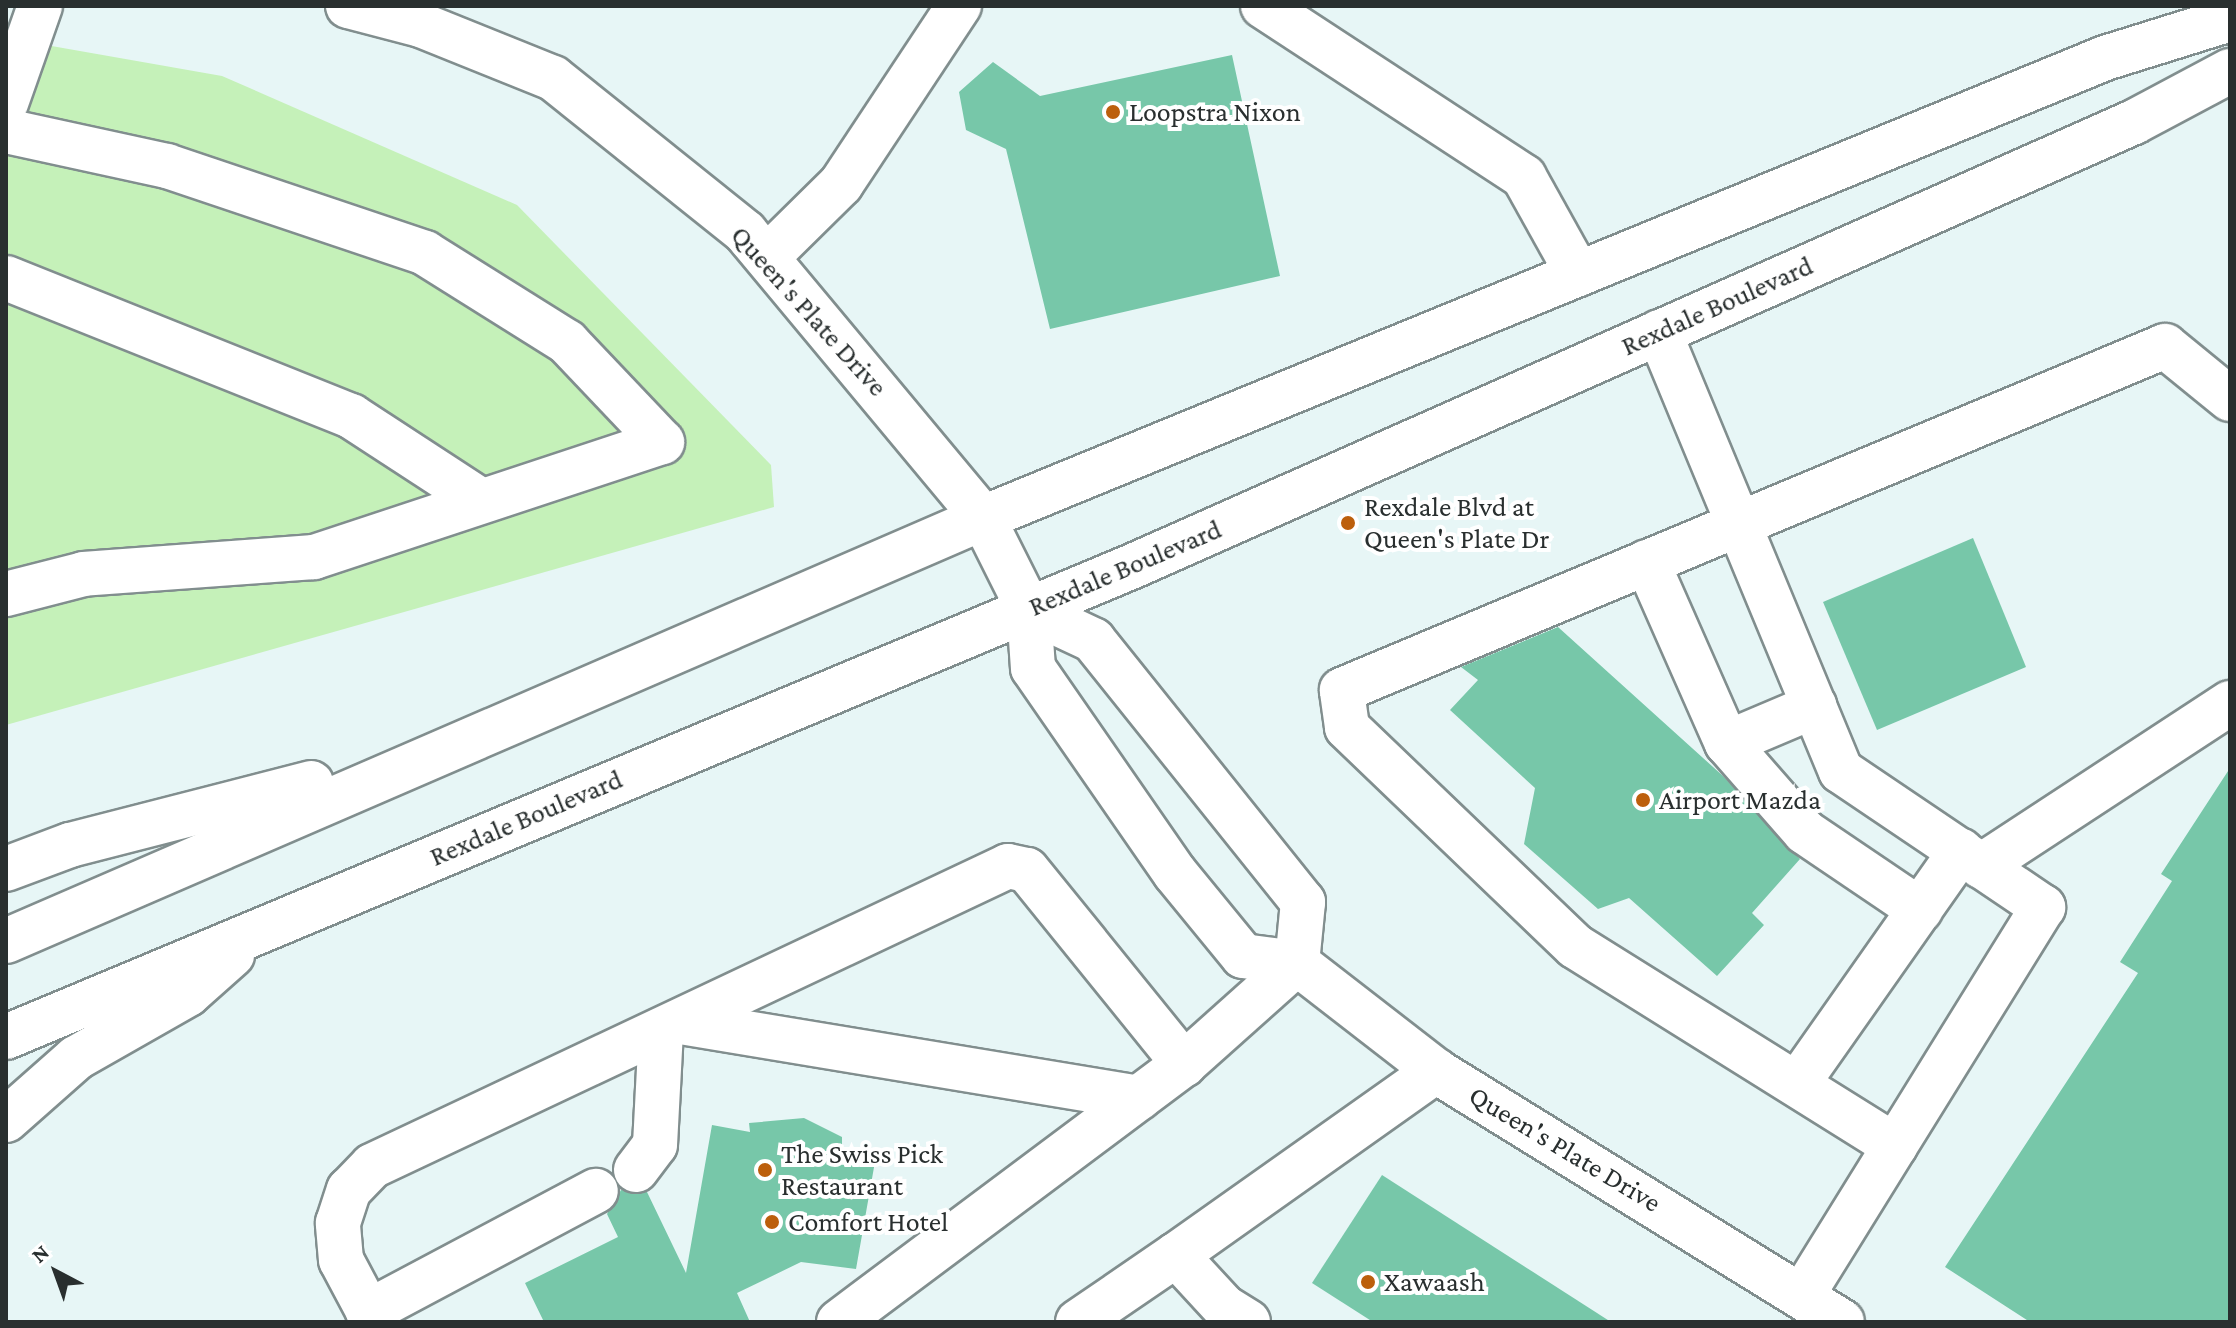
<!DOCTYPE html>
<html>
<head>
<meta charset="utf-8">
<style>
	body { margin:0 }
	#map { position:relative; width:2236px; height:1328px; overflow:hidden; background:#e7f6f6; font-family:"Crimson Pro",serif }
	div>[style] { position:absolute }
	.green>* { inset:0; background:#c5f1b9 }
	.building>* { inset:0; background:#77c7a9 }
	.roads { filter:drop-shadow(2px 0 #818e8e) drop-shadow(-2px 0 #818e8e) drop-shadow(0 2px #818e8e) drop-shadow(0 -2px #818e8e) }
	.minor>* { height:44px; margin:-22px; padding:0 22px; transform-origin:22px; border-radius:22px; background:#fff }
	.major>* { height:44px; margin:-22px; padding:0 22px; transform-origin:22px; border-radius:22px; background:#fff }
	.dots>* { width:22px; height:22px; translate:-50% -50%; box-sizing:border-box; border:4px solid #fff; border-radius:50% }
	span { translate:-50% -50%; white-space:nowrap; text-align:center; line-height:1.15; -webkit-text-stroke:8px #fff; paint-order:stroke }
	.poi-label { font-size:28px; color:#292f2f }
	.left { translate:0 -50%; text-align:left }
	.street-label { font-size:28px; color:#292f2f }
	.frame { position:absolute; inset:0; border:8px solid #292f2f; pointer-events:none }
	.north { position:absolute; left:16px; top:1232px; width:80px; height:80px; -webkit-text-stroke:6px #fff; paint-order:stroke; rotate:319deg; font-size:22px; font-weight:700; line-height:32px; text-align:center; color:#292f2f }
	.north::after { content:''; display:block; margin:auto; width:28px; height:36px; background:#292f2f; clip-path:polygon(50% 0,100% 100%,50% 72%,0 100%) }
</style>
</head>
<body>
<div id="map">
	<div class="green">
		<i style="clip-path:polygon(6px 38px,222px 76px,517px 205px,771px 465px,774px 507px,6px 725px)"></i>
	</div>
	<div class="building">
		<i style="clip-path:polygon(1232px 55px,1280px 276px,1050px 329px,1006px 149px,966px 130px,959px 92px,993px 62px,1040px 96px)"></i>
		<i style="clip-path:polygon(1973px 538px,2026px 667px,1877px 730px,1823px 602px)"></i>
		<i style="clip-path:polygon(1558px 627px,1723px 776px,1800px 859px,1752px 913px,1764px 925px,1717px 976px,1629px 898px,1598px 909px,1524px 844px,1535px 788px,1450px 710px,1478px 680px,1461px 667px)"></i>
		<i style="clip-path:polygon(2230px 768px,2230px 1322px,2030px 1322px,1945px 1267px,2138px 973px,2120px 962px,2172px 881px,2161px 874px)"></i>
		<i style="clip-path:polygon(804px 1118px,842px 1137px,842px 1147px,876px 1156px,856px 1269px,801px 1262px,737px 1293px,750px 1322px,544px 1322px,525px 1283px,618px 1237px,607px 1214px,621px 1190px,647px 1192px,686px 1273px,712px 1125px,750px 1132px,749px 1123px)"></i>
		<i style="clip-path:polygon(1382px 1175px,1611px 1322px,1373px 1322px,1312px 1283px)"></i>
	</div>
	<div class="roads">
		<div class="minor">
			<i style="left:348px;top:6px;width:75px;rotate:14.6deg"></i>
			<i style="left:421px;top:25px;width:142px;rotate:21.9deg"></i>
			<i style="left:553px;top:78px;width:246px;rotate:38.7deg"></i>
			<i style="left:745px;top:232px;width:372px;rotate:50.2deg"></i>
			<i style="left:983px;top:518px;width:103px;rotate:63.4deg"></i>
			<i style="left:1029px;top:610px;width:58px;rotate:86.1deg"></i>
			<i style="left:1033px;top:668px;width:249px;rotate:55.3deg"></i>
			<i style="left:1175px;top:873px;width:107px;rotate:50.7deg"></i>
			<i style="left:1243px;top:956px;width:54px;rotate:7.4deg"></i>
			<i style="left:1297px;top:963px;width:176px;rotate:37.8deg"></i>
			<i style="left:1436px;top:1071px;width:477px;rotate:31.7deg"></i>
			<i style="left:1263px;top:6px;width:312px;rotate:33.2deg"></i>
			<i style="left:1524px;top:177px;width:111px;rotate:60.9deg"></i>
			<i style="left:6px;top:103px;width:103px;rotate:-70.7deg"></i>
			<i style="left:6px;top:131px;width:165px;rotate:12.3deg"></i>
			<i style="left:167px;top:166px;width:272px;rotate:18.6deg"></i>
			<i style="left:425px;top:253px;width:168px;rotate:32.1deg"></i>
			<i style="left:567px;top:342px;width:138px;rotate:46.5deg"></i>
			<i style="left:662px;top:442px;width:367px;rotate:161.7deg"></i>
			<i style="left:314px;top:557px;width:231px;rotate:175.8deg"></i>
			<i style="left:84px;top:574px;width:81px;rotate:165.6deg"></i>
			<i style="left:767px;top:257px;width:104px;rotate:-44.6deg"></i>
			<i style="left:841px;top:184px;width:214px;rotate:-56.5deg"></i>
			<i style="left:6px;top:278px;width:372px;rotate:21.8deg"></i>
			<i style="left:351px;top:416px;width:154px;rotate:33.1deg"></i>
			<i style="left:1659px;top:332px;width:475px;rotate:67.5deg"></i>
			<i style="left:1841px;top:771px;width:244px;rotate:34deg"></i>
			<i style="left:2043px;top:907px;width:458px;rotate:121.8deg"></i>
			<i style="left:1647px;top:562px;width:198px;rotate:66.2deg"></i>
			<i style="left:1727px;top:743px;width:95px;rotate:-23deg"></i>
			<i style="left:1029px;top:610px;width:71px;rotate:25.1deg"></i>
			<i style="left:1093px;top:640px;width:336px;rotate:51.3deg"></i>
			<i style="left:1303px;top:902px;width:61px;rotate:95.6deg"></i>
			<i style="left:1727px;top:743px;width:118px;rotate:48.8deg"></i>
			<i style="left:1805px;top:832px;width:139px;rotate:34.1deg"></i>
			<i style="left:1981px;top:866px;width:298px;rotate:-33.2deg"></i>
			<i style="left:680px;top:1022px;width:465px;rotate:9.4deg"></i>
			<i style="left:1797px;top:1084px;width:285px;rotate:-54.9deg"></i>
			<i style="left:1895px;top:1146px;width:377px;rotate:-148deg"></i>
			<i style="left:1575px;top:946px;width:316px;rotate:-136.2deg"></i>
			<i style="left:1347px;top:727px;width:37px;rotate:-98deg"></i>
			<i style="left:1342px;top:690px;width:892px;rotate:-22.68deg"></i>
			<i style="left:2165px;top:346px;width:84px;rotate:39.2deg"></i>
			<i style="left:636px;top:1170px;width:31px;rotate:-53deg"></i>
			<i style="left:655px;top:1145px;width:115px;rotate:-87deg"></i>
			<i style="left:368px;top:1312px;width:258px;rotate:-28deg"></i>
			<i style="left:374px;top:1322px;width:70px;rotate:-118deg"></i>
			<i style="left:341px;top:1260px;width:37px;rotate:-95deg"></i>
			<i style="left:338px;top:1223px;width:35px;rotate:-72deg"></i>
			<i style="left:349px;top:1190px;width:33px;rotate:-46deg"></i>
			<i style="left:372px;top:1166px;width:703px;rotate:-25.25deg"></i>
			<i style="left:1008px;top:866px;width:19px;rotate:12deg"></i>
			<i style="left:1027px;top:870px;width:250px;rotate:51deg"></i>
			<i style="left:839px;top:1322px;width:431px;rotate:-36.8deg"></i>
			<i style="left:1184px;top:1064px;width:152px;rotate:-41.8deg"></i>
			<i style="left:1078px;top:1322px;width:119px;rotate:-34.4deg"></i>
			<i style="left:1248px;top:1322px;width:28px;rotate:-148deg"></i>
			<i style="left:1224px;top:1307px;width:71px;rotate:-132.7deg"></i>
			<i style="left:1176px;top:1255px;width:319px;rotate:-35.3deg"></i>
		</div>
		<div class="major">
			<i style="left:6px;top:869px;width:68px;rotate:-20.6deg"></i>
			<i style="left:70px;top:845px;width:249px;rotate:-14.4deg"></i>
			<i style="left:6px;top:941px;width:1065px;rotate:-23.41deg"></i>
			<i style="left:983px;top:518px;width:1213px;rotate:-22.29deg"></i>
			<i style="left:2105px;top:58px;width:131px;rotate:-17.3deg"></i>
			<i style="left:6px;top:1037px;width:1221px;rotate:-22.68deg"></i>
			<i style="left:1133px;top:566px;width:1095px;rotate:-23.92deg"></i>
			<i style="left:2134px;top:122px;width:109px;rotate:-28deg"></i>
			<i style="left:6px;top:1120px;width:94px;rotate:-41.5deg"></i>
			<i style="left:76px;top:1058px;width:129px;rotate:-29.7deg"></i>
			<i style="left:188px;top:994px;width:59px;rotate:-41.6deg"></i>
		</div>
	</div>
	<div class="dots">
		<i style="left:1113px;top:112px;background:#bc5f0c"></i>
		<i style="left:1348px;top:523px;background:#bc5f0c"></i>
		<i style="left:1643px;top:800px;background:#bc5f0c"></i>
		<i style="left:765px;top:1170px;background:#bc5f0c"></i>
		<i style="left:772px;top:1222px;background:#bc5f0c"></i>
		<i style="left:1368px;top:1282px;background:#bc5f0c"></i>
	</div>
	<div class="poi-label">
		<span class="left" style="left:1129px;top:112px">Loopstra Nixon</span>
		<span class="left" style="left:1364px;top:523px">Rexdale Blvd at<br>Queen's Plate Dr</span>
		<span class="left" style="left:1659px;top:800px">Airport Mazda</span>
		<span class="left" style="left:781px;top:1170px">The Swiss Pick<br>Restaurant</span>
		<span class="left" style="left:788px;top:1222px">Comfort Hotel</span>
		<span class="left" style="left:1384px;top:1282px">Xawaash</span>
	</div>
	<div class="street-label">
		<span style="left:1717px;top:306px;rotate:-24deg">Rexdale Boulevard</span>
		<span style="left:809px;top:311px;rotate:48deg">Queen's Plate Drive</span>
		<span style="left:1125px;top:568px;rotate:-23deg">Rexdale Boulevard</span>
		<span style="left:526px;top:818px;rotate:-23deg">Rexdale Boulevard</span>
		<span style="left:1565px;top:1149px;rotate:31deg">Queen's Plate Drive</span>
	</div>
	<div class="frame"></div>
	<div class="north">N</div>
</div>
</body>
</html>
